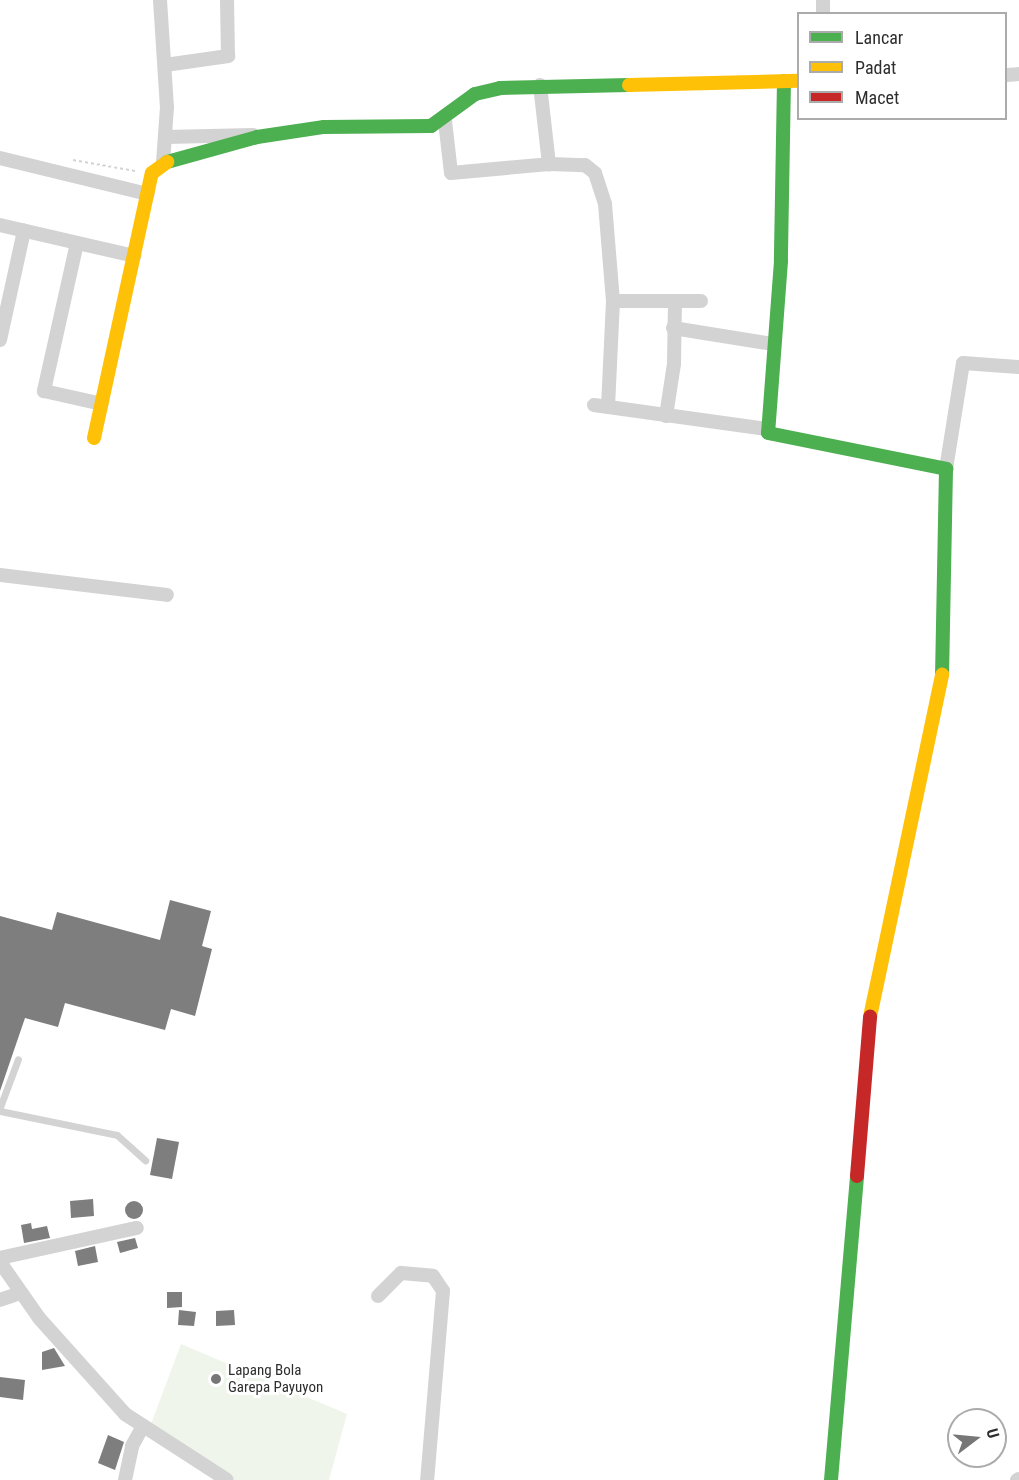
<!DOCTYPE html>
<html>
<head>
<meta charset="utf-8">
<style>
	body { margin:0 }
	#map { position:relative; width:1019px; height:1480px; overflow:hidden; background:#fff; font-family:"Roboto Condensed",sans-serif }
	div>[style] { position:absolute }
	.green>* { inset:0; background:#eff5eb }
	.building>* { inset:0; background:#7e7e7e }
	.round { border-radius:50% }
	.path>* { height:2px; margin-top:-1px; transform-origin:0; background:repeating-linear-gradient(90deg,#d3d3d3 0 3px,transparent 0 6px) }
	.lane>* { height:7px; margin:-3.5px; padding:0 3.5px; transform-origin:3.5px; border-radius:3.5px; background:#d3d3d3 }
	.street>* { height:14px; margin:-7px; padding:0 7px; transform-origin:7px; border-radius:7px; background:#d3d3d3 }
	.fast>* { height:14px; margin:-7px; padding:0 7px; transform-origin:7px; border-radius:7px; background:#4caf50 }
	.slow>* { height:14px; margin:-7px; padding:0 7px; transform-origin:7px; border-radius:7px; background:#ffc107 }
	.jam>* { height:14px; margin:-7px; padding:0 7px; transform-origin:7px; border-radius:7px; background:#c62828 }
	.dots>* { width:16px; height:16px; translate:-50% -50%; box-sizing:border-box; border:3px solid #fff; border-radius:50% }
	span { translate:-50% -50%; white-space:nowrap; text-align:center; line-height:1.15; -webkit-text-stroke:6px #fff; paint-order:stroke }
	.poi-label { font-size:15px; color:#2e2e2e }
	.left { translate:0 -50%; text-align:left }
	.legend { position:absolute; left:797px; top:12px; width:210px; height:108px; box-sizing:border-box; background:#fff; border:2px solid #ababab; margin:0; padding:8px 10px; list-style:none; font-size:18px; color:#2e2e2e }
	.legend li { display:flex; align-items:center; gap:12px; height:30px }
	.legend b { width:30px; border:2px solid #ababab }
	.north { position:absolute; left:947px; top:1408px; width:60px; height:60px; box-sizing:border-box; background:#fff; border:2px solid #ababab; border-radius:50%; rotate:74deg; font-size:16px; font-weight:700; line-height:24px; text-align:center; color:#2e2e2e }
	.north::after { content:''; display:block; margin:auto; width:21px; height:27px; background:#777; clip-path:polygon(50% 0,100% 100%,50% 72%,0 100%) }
</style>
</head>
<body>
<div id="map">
	<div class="green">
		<i style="clip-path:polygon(181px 1344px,347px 1414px,329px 1480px,234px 1480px,148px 1432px)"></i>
	</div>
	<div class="building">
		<i style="clip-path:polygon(170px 900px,211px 911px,202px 946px,212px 949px,195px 1016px,171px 1009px,165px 1030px,65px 1003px,58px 1027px,25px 1018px,0 1091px,0 916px,52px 930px,57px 912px,160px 940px)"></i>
		<i style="clip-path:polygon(157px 1138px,179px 1142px,172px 1179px,150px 1175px)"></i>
		<i style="clip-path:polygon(93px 1199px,94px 1216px,71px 1218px,70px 1201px)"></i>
		<i class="round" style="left:125px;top:1201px;width:18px;height:18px"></i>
		<i style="clip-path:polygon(31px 1223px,32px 1229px,47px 1226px,50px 1238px,24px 1243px,21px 1225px)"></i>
		<i style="clip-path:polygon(135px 1238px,138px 1248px,120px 1253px,117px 1242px)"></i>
		<i style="clip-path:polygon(95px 1246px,98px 1262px,78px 1266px,75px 1251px)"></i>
		<i style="clip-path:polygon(167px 1292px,182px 1292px,182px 1307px,167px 1308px)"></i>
		<i style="clip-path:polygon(179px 1310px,196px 1312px,194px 1326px,178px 1325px)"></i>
		<i style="clip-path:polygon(234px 1310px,235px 1325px,216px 1326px,216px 1311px)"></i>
		<i style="clip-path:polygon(54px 1348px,65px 1366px,42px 1370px,42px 1352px)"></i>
		<i style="clip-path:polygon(0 1377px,25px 1380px,23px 1400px,0 1397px)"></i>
		<i style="clip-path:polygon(108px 1435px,124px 1442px,115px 1470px,98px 1463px)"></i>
	</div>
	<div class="path">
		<i style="left:73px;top:160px;width:63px;rotate:10.1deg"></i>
	</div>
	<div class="lane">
		<i style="left:0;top:1107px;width:51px;rotate:-69.4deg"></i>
		<i style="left:0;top:1111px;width:119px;rotate:11.6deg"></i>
		<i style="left:117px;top:1135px;width:38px;rotate:42deg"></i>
	</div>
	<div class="street">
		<i style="left:160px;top:0;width:107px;rotate:86.3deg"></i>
		<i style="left:167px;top:107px;width:56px;rotate:94.1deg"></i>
		<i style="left:823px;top:14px;width:14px;rotate:-90deg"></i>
		<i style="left:165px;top:65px;width:64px;rotate:-8.1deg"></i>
		<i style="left:228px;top:56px;width:56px;rotate:-91deg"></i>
		<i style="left:1006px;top:75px;width:13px;rotate:-4deg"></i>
		<i style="left:540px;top:85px;width:80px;rotate:83.5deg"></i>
		<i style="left:549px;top:164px;width:36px;rotate:2deg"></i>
		<i style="left:585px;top:165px;width:13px;rotate:39deg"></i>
		<i style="left:595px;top:173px;width:33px;rotate:72deg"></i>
		<i style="left:605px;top:204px;width:97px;rotate:85.3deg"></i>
		<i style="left:613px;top:301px;width:106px;rotate:92.7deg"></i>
		<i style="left:445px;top:121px;width:52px;rotate:83.4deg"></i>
		<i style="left:451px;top:173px;width:98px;rotate:-5.2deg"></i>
		<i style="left:166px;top:137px;width:87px;rotate:-1.3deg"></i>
		<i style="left:0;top:158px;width:152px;rotate:13.7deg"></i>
		<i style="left:0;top:225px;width:138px;rotate:13deg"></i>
		<i style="left:77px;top:243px;width:152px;rotate:102.6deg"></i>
		<i style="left:44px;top:391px;width:59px;rotate:12.6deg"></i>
		<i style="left:613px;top:301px;width:88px"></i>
		<i style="left:673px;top:328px;width:101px;rotate:9.1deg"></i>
		<i style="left:0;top:340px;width:112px;rotate:-77.6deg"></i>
		<i style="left:594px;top:405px;width:174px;rotate:7.9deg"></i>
		<i style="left:666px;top:416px;width:53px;rotate:-81.3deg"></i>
		<i style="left:674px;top:364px;width:63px;rotate:-89.1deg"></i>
		<i style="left:946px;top:469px;width:107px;rotate:-80.9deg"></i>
		<i style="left:963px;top:363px;width:56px;rotate:4.1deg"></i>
		<i style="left:0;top:575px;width:168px;rotate:6.8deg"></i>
		<i style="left:0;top:1258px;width:140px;rotate:-12.4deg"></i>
		<i style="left:0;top:1262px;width:68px;rotate:55.1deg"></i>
		<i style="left:39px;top:1318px;width:129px;rotate:48.1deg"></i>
		<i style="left:125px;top:1414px;width:121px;rotate:32.9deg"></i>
		<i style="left:378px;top:1296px;width:33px;rotate:-45deg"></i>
		<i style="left:401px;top:1273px;width:32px;rotate:5deg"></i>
		<i style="left:433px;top:1276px;width:18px;rotate:56deg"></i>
		<i style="left:443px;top:1291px;width:190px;rotate:94.8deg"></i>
		<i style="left:0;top:1300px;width:21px;rotate:-19deg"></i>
		<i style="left:125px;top:1480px;width:35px;rotate:-78deg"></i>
		<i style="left:132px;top:1446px;width:21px;rotate:-61deg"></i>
		<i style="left:1017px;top:1480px;width:2px;rotate:-27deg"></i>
	</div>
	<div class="fast">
		<i style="left:784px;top:81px;width:180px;rotate:91deg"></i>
		<i style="left:781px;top:261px;width:172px;rotate:94.3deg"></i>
		<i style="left:768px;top:433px;width:182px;rotate:11.4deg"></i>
		<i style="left:946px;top:469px;width:205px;rotate:91.1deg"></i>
		<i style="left:167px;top:162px;width:93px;rotate:-15.5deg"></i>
		<i style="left:257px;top:137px;width:68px;rotate:-8.5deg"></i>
		<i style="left:324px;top:127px;width:107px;rotate:-0.5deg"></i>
		<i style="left:431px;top:126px;width:54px;rotate:-36deg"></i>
		<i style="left:475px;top:94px;width:26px;rotate:-13deg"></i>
		<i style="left:500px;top:88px;width:129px;rotate:-1.3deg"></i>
		<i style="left:831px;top:1480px;width:305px;rotate:-85.1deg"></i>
	</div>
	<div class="slow">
		<i style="left:629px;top:85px;width:169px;rotate:-1.4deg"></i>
		<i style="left:94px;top:438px;width:271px;rotate:-77.7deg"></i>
		<i style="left:152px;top:173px;width:19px;rotate:-36deg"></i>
		<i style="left:870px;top:1017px;width:350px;rotate:-78.1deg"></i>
	</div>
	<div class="jam">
		<i style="left:857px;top:1176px;width:160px;rotate:-85.3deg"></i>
	</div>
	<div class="dots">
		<i style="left:216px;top:1379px;background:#777"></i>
	</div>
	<div class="poi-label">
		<span class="left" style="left:228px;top:1379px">Lapang Bola<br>Garepa Payuyon</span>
	</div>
	<ul class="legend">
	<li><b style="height:8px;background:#4caf50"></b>Lancar</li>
	<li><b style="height:8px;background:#ffc107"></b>Padat</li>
	<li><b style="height:8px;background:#c62828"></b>Macet</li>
	</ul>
	<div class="north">U</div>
</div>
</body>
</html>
